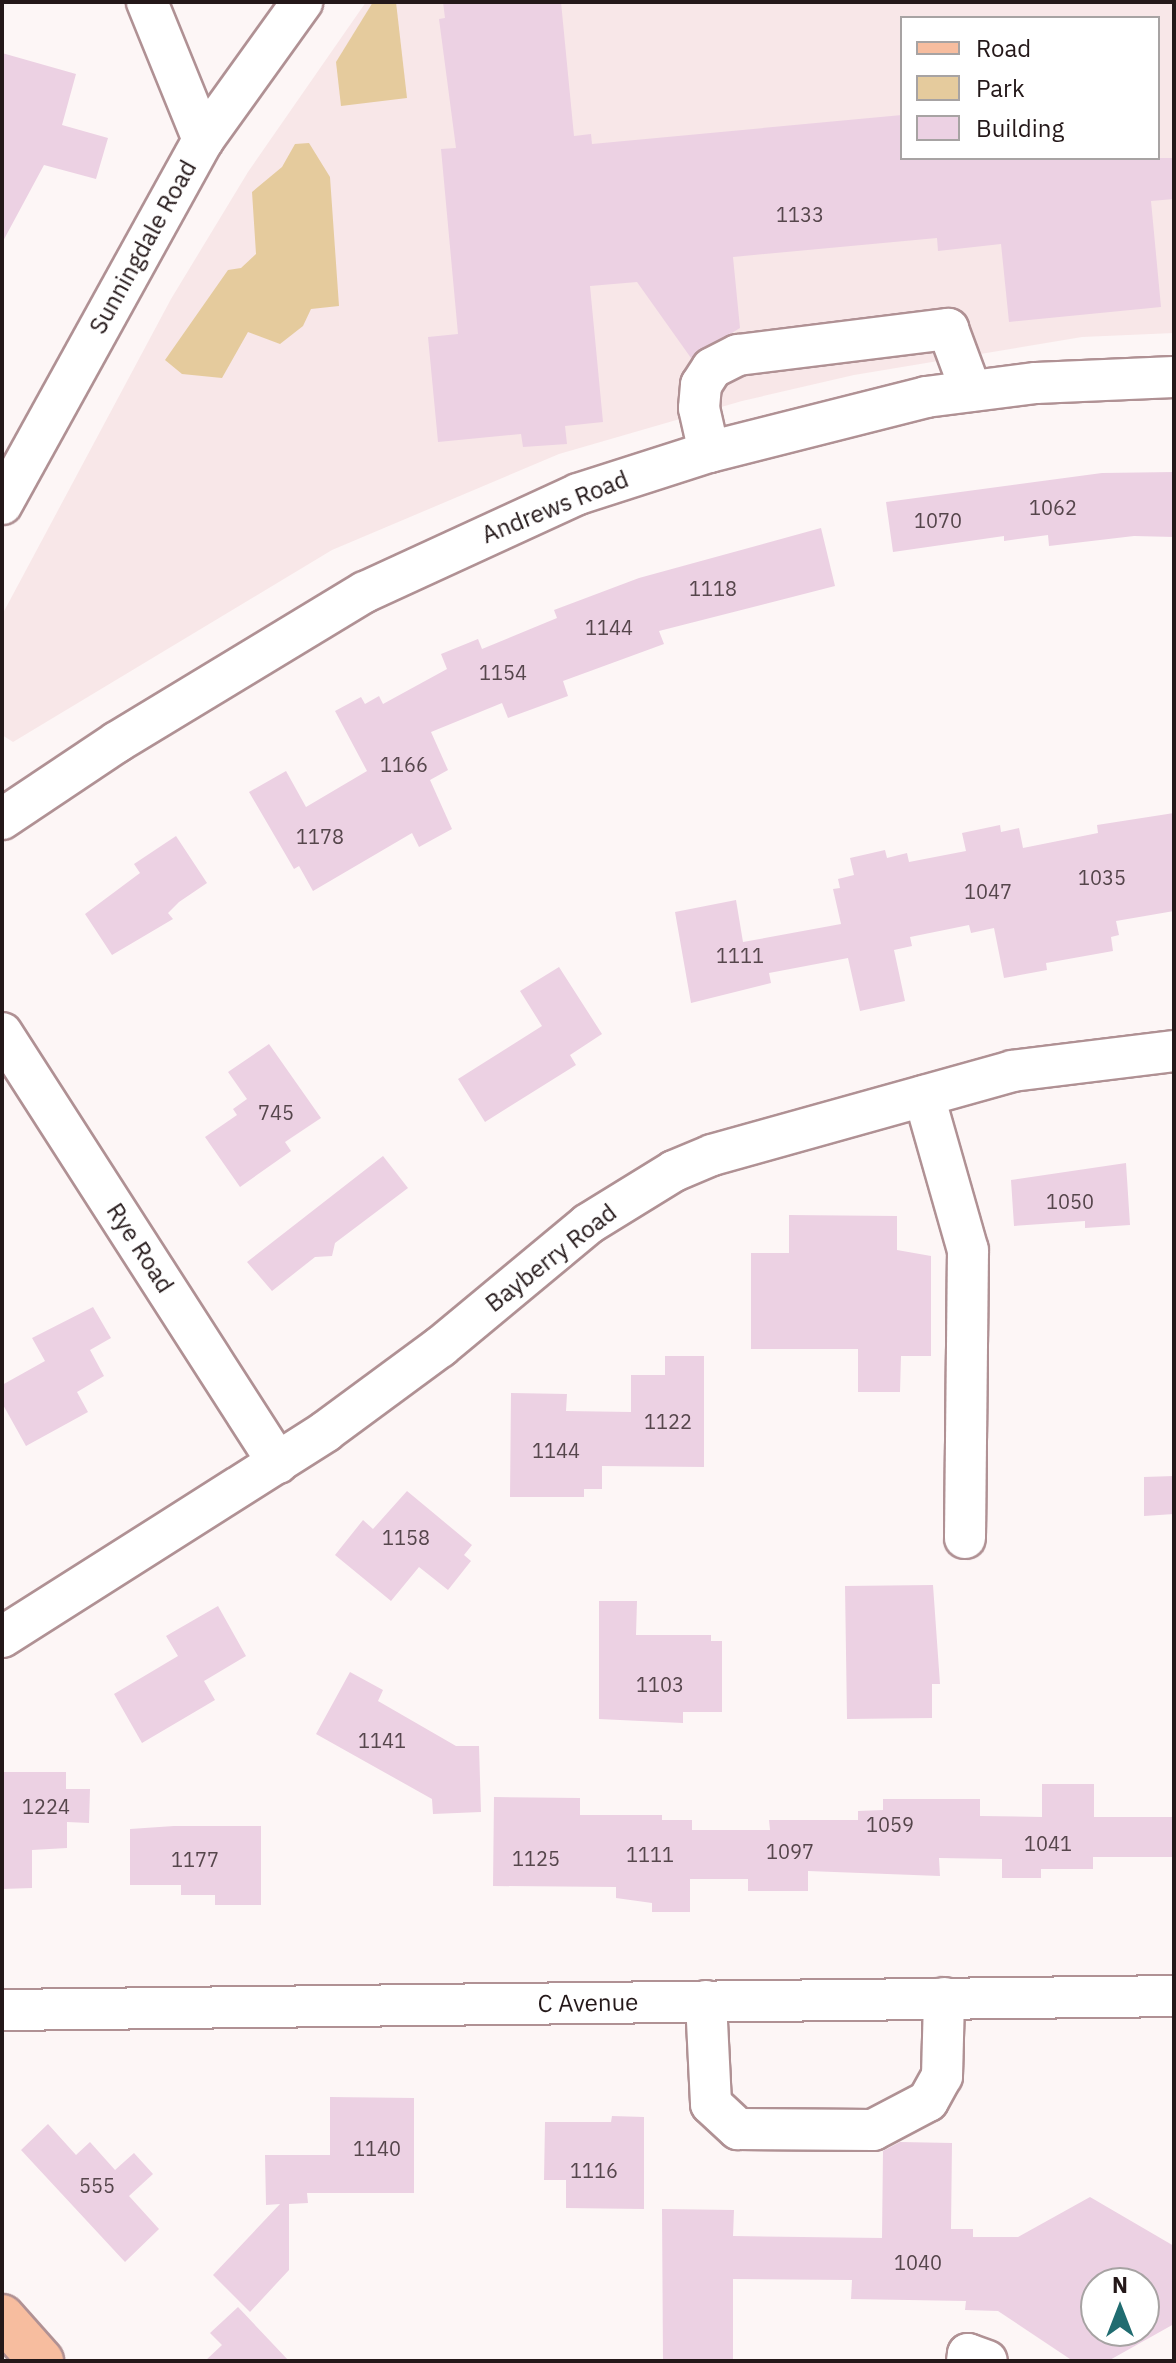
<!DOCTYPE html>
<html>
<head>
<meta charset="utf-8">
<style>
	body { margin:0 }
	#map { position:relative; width:1176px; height:2363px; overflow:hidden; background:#fdf6f6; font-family:"IBM Plex Sans",sans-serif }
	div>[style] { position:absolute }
	.built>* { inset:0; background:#f8e7e8 }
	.green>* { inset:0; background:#e5cb9d }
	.building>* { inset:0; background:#ecd1e3 }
	.roads { filter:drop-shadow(2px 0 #b09194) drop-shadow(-2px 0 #b09194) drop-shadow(0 2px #b09194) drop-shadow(0 -2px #b09194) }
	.minor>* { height:40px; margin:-20px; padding:0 20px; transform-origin:20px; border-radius:20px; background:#fff }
	.major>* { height:44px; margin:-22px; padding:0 22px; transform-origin:22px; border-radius:22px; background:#f7bd9f }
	span { translate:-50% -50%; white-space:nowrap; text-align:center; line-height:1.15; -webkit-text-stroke:8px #fff; paint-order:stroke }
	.number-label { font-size:20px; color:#56464c }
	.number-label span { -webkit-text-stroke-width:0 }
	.street-label { font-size:24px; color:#241819 }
	.frame { position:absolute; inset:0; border:4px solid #241819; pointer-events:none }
	.legend { position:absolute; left:900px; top:16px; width:260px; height:144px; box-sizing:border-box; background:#fff; border:2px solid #a7a3a3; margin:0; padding:10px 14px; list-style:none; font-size:24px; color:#241819 }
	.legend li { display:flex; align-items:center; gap:16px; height:40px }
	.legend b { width:40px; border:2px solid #a7a3a3 }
	.north { position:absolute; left:1080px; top:2267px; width:80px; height:80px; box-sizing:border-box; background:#fff; border:2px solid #a7a3a3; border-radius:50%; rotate:0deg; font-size:22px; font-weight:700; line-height:32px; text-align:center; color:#241819 }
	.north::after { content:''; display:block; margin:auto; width:28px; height:36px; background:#206c70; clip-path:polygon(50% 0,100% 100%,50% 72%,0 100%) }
</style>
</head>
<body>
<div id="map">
	<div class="built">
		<i style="clip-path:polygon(evenodd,366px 2px,1174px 2px,1174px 333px,1082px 337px,854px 375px,742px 401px,559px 454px,332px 550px,13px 742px,2px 735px,2px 615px,171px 299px,248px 172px,366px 2px,902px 18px,1158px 18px,1158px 158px,902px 158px,902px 18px)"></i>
	</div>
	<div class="green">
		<i style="clip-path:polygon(373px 2px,396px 2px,407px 98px,341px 106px,336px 62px)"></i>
		<i style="clip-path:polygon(309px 143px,330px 177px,339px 306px,311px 309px,303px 326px,280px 344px,248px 332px,222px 378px,182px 374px,165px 360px,228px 270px,241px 268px,256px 254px,252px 192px,282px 167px,295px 144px)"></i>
	</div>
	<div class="building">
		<i style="clip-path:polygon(443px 2px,561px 2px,574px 136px,591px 134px,592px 144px,902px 115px,902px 158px,1174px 158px,1174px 199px,1151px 201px,1161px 307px,1009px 322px,1001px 244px,938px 251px,937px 238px,733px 257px,740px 328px,691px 358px,637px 282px,590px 286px,603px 422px,565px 426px,567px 444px,523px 447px,521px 434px,438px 442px,428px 337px,458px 334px,441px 149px,456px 148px,439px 19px,445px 18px)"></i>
		<i style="clip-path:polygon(2px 53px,76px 74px,62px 125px,108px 138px,96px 179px,44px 165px,2px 243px)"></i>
		<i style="clip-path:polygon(1174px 472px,1174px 537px,1134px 536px,1049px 546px,1048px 535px,1004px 541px,1004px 536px,893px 552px,886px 502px,1102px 473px)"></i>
		<i style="clip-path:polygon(821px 528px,835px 586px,659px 631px,664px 644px,563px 681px,568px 696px,508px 718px,502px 703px,431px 732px,448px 770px,430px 780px,452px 829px,419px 847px,412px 833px,313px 891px,299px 866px,294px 869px,249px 792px,286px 771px,306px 807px,367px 771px,335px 711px,361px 697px,365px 704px,379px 696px,383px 704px,447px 669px,441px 654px,478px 639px,482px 649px,557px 618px,554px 610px,639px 578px)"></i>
		<i style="clip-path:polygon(1174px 813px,1174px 911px,1116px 921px,1119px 935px,1111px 937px,1113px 951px,1046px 963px,1047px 970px,1004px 978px,994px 928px,971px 933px,969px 925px,910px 937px,912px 946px,894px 950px,905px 1001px,860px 1011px,848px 958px,769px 973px,771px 983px,691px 1003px,675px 912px,736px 900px,743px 942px,841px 924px,833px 889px,840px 888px,838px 879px,854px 875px,850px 858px,885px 850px,887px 858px,907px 853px,909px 862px,966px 851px,962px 833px,1000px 825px,1001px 832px,1019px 828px,1023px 848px,1098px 833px,1097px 825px)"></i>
		<i style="clip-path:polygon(176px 836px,207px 883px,179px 902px,168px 913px,173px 919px,112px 955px,85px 914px,140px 873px,134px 864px)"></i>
		<i style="clip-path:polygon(559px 967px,602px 1034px,570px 1055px,576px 1065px,485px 1122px,458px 1079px,542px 1026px,520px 991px)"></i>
		<i style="clip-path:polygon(269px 1044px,321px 1118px,285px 1142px,291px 1151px,240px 1187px,205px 1137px,237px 1115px,233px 1109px,247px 1099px,228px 1072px)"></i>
		<i style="clip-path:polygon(383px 1156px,408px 1188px,335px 1243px,332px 1256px,315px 1257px,272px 1291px,247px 1262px)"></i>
		<i style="clip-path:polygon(1126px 1163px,1130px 1225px,1085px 1228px,1085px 1221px,1014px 1226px,1011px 1180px)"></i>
		<i style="clip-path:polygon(789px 1215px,897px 1216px,897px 1250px,931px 1256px,931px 1356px,901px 1356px,900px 1392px,858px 1392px,858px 1349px,751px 1349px,751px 1253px,789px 1253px)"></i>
		<i style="clip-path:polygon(93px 1307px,111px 1338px,90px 1350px,104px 1376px,77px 1392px,88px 1412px,26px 1446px,2px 1403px,2px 1385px,45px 1361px,32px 1338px)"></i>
		<i style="clip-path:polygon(665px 1356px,704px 1356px,704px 1467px,602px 1466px,602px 1489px,584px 1489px,584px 1497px,510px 1497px,511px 1393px,567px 1394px,566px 1411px,631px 1412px,631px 1375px,665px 1375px)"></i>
		<i style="clip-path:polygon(1174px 1476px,1174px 1514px,1144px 1516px,1144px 1477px)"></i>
		<i style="clip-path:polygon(407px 1491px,472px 1545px,464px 1555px,471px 1561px,448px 1590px,419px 1567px,391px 1601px,335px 1555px,363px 1520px,373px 1529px)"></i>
		<i style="clip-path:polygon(933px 1585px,940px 1684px,932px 1684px,932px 1718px,847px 1719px,845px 1586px)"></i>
		<i style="clip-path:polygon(599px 1601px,637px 1601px,636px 1635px,711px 1635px,711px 1641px,722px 1641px,722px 1712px,683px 1712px,683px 1723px,599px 1719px)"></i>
		<i style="clip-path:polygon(218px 1606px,246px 1656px,204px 1681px,215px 1700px,142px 1743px,114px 1694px,178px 1656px,166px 1636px)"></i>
		<i style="clip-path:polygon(350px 1672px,383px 1690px,378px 1701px,456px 1746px,479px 1746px,481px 1812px,433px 1814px,432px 1799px,316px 1734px)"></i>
		<i style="clip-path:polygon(2px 1772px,66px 1772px,66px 1789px,90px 1789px,89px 1823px,67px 1822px,67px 1848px,32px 1850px,32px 1888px,2px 1889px)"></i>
		<i style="clip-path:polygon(1042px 1784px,1094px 1784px,1094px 1817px,1174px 1817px,1174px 1857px,1093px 1857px,1093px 1869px,1041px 1869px,1041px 1878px,1002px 1878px,1002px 1859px,939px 1858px,940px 1876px,808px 1871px,808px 1891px,748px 1891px,748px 1879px,690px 1879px,690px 1912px,652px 1912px,652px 1903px,616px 1898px,616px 1887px,493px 1886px,494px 1797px,580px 1798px,580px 1815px,662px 1815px,662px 1820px,692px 1820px,692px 1830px,770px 1830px,769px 1820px,858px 1820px,858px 1811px,883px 1810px,883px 1799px,980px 1799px,980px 1816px,1042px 1817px)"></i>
		<i style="clip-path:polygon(174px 1826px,261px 1826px,261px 1905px,215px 1905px,215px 1895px,181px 1895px,181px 1885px,130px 1885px,130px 1829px)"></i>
		<i style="clip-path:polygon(330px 2097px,414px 2098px,414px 2193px,307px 2193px,308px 2203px,289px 2204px,289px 2270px,250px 2312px,213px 2275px,280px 2204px,266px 2205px,265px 2155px,330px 2155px)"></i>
		<i style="clip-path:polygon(612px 2116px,644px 2117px,644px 2209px,566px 2208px,566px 2180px,544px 2180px,545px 2122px,611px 2122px)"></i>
		<i style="clip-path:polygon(48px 2124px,76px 2155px,90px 2142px,115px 2170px,134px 2153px,153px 2174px,129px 2196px,159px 2229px,125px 2262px,21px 2150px)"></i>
		<i style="clip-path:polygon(evenodd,900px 2142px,952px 2143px,951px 2229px,973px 2229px,973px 2237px,1018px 2237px,1090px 2197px,1174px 2246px,1174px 2324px,1108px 2361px,1073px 2361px,998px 2311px,965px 2310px,966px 2301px,851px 2299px,852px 2280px,733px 2279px,733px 2359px,663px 2361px,662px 2209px,734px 2210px,733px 2236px,882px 2238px,883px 2151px,900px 2142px,1096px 2283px,1144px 2283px,1144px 2331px,1096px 2331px,1096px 2283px)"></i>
		<i style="clip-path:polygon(238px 2307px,289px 2361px,205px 2361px,222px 2345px,210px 2333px)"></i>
	</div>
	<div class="roads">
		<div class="minor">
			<i style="left:147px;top:2px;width:149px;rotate:67.9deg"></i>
			<i style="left:709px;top:452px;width:45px;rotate:-102.8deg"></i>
			<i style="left:699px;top:408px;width:23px;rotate:-85deg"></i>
			<i style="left:701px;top:385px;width:20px;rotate:-57deg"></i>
			<i style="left:712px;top:368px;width:29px;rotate:-27deg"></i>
			<i style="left:738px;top:355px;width:212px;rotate:-7.1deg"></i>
			<i style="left:948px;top:329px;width:66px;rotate:69.6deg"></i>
			<i style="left:2px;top:504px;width:416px;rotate:-61.1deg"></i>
			<i style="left:203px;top:140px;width:170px;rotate:-54.3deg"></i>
			<i style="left:2px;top:819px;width:138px;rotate:-33.8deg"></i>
			<i style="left:117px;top:742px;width:290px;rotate:-31.2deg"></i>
			<i style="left:365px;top:592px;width:234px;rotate:-24.7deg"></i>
			<i style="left:578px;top:494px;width:138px;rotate:-17.8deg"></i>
			<i style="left:709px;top:452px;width:224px;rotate:-14.2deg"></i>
			<i style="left:926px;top:397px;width:111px;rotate:-7.3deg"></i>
			<i style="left:1036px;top:383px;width:138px;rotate:-2.5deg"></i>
			<i style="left:2px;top:1033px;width:511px;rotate:57.31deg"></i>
			<i style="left:924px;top:1096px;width:160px;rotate:74.1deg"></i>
			<i style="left:968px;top:1250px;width:288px;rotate:90.6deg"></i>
			<i style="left:2px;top:1637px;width:384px;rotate:-32.4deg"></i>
			<i style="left:326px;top:1431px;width:142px;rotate:-36.4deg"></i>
			<i style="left:440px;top:1347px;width:192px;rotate:-39.7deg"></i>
			<i style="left:588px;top:1224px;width:101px;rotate:-31.6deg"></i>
			<i style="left:674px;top:1171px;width:41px;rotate:-22.8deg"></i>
			<i style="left:712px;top:1155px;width:312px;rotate:-15.6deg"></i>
			<i style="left:1012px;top:1071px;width:163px;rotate:-7deg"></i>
			<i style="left:706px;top:2001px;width:103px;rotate:87.2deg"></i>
			<i style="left:711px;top:2104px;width:37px;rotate:43deg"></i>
			<i style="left:738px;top:2129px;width:135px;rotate:0.4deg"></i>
			<i style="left:873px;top:2130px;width:62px;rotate:-27.8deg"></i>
			<i style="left:928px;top:2101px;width:29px;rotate:-61deg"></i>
			<i style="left:942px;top:2076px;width:78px;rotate:-88.5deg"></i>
			<i style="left:2px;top:2010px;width:1172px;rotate:-0.68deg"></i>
			<i style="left:967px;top:2361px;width:7px;rotate:-82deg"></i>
			<i style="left:968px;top:2354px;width:20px;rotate:20deg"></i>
		</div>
		<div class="major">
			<i style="left:2px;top:2317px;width:59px;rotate:48.4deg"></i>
		</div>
	</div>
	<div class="number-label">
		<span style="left:800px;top:214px">1133</span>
		<span style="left:1053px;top:507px">1062</span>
		<span style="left:938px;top:520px">1070</span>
		<span style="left:713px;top:588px">1118</span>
		<span style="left:609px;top:627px">1144</span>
		<span style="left:503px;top:672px">1154</span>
		<span style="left:404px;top:764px">1166</span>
		<span style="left:320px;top:836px">1178</span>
		<span style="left:1102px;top:877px">1035</span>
		<span style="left:988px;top:891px">1047</span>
		<span style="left:740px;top:955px">1111</span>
		<span style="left:276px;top:1112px">745</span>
		<span style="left:1070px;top:1201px">1050</span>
		<span style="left:668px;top:1421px">1122</span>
		<span style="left:556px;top:1450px">1144</span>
		<span style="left:406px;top:1537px">1158</span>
		<span style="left:660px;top:1684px">1103</span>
		<span style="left:382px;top:1740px">1141</span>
		<span style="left:46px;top:1806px">1224</span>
		<span style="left:890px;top:1824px">1059</span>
		<span style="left:1048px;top:1843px">1041</span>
		<span style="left:790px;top:1851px">1097</span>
		<span style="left:650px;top:1854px">1111</span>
		<span style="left:536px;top:1858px">1125</span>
		<span style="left:195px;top:1859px">1177</span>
		<span style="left:377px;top:2148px">1140</span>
		<span style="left:594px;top:2170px">1116</span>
		<span style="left:97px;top:2185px">555</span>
		<span style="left:918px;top:2262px">1040</span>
	</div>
	<div class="street-label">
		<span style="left:143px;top:247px;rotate:-61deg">Sunningdale Road</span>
		<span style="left:555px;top:507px;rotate:-22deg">Andrews Road</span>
		<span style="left:140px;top:1248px;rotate:57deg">Rye Road</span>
		<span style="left:551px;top:1258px;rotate:-38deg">Bayberry Road</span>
		<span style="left:588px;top:2003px;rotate:-1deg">C Avenue</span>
	</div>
	<div class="frame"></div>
	<ul class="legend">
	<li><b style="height:10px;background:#f7bd9f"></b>Road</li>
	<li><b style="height:22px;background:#e5cb9d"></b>Park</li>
	<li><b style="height:22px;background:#ecd1e3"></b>Building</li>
	</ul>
	<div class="north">N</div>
</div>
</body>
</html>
